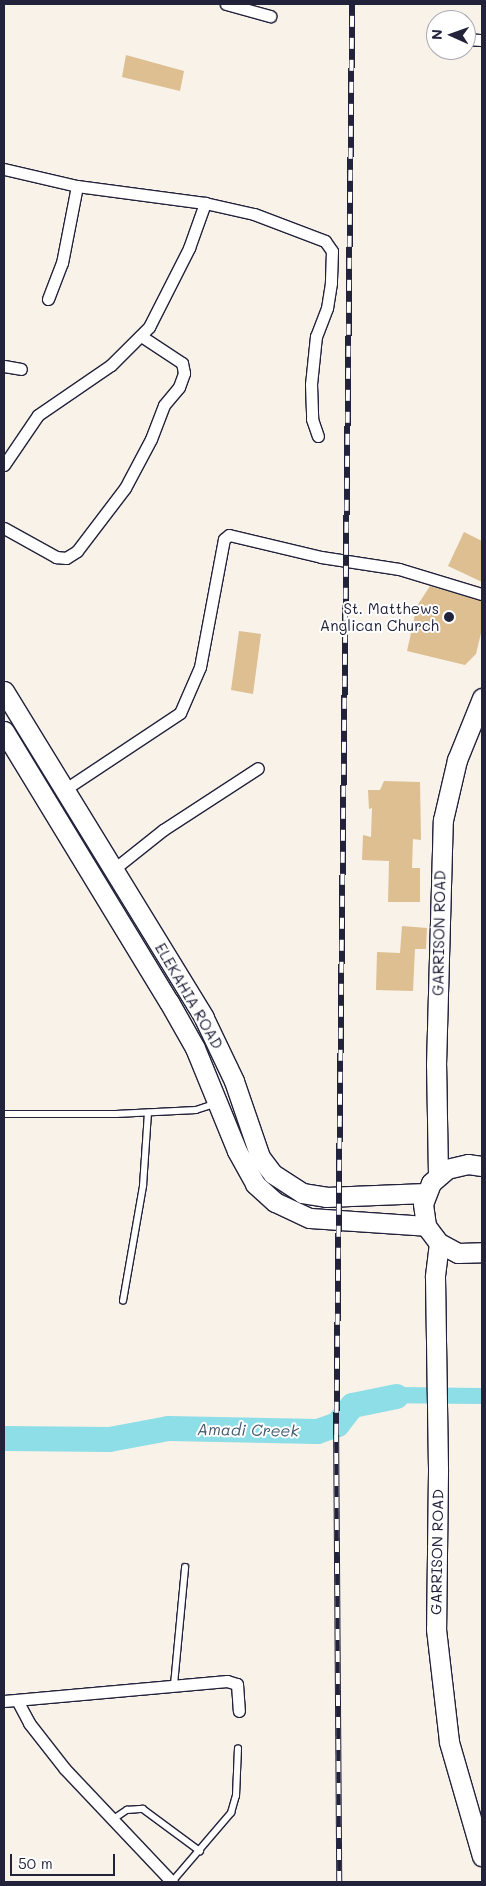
<!DOCTYPE html>
<html>
<head>
<meta charset="utf-8">
<style>
	body { margin:0 }
	#map { position:relative; width:486px; height:1886px; overflow:hidden; background:#f8f2e9; font-family:Mali,sans-serif }
	div>[style] { position:absolute }
	.water>* { inset:0; background:#8ddee7 }
	.river>* { height:25px; margin:-12.5px; padding:0 12.5px; transform-origin:12.5px; border-radius:12.5px; background:#8ddee7 }
	.building>* { inset:0; background:#ddbf91 }
	.roads { filter:drop-shadow(1px 0 #22223b) drop-shadow(-1px 0 #22223b) drop-shadow(0 1px #22223b) drop-shadow(0 -1px #22223b) }
	.service>* { height:5.5px; margin:-2.75px; padding:0 2.75px; transform-origin:2.75px; border-radius:2.75px; background:#fff }
	.minor>* { height:11px; margin:-5.5px; padding:0 5.5px; transform-origin:5.5px; border-radius:5.5px; background:#fff }
	.primary>* { height:19px; margin:-9.5px; padding:0 9.5px; transform-origin:9.5px; border-radius:9.5px; background:#fff }
	.rail>* { height:5.5px; margin-top:-2.75px; transform-origin:0; background:repeating-linear-gradient(90deg,#fff 0 11px,#22223b 0 22px); box-sizing:border-box; border-block:1px solid #22223b }
	.dots>* { width:14px; height:14px; translate:-50% -50%; box-sizing:border-box; border:2px solid #fff; border-radius:50% }
	span { translate:-50% -50%; white-space:nowrap; text-align:center; line-height:1.15; -webkit-text-stroke:4px #fff; paint-order:stroke }
	.poi-label { font-size:15px; color:#22223b }
	.right { translate:-100% -50%; text-align:right }
	.street-label { font-size:15px; color:#22223b }
	.water-label { font-size:16px; color:#425a6f; font-style:italic }
	.frame { position:absolute; inset:0; border:5px solid #22223b; pointer-events:none }
	.north { position:absolute; left:426px; top:10px; width:50px; height:50px; box-sizing:border-box; background:#fff; border:1px solid #a7a7b1; border-radius:50%; rotate:272deg; font-size:14px; font-weight:700; line-height:20px; text-align:center; color:#22223b }
	.north::after { content:''; display:block; margin:auto; width:18px; height:22px; background:#22223b; clip-path:polygon(50% 0,100% 100%,50% 72%,0 100%) }
	.scale { position:absolute; left:10px; top:1854px; width:105px; height:22px; box-sizing:border-box; border:2px solid #22223b; border-top:0; padding-left:6px; font-size:15px; line-height:18px; white-space:nowrap; color:#22223b; -webkit-text-stroke:4px #fff; paint-order:stroke }
</style>
</head>
<body>
<div id="map">
	<div class="water">
		<i style="clip-path:polygon(399px 1387px,482px 1388px,482px 1404px,363px 1403px,362px 1397px)"></i>
	</div>
	<div class="river">
		<i style="left:4px;top:1438px;width:105px;rotate:0.5deg"></i>
		<i style="left:109px;top:1439px;width:60px;rotate:-10.6deg"></i>
		<i style="left:168px;top:1428px;width:149px;rotate:1.2deg"></i>
		<i style="left:317px;top:1431px;width:21px;rotate:-19deg"></i>
		<i style="left:337px;top:1424px;width:24px;rotate:-52deg"></i>
		<i style="left:352px;top:1405px;width:45px;rotate:-11.6deg"></i>
	</div>
	<div class="building">
		<i style="clip-path:polygon(126px 55px,184px 71px,180px 91px,122px 77px)"></i>
		<i style="clip-path:polygon(464px 532px,482px 541px,482px 582px,448px 566px)"></i>
		<i style="clip-path:polygon(430px 586px,482px 601px,482px 629px,476px 654px,465px 665px,407px 651px,417px 606px)"></i>
		<i style="clip-path:polygon(239px 631px,261px 634px,253px 694px,231px 690px)"></i>
		<i style="clip-path:polygon(384px 781px,420px 782px,421px 840px,413px 839px,412px 868px,420px 868px,420px 902px,388px 902px,389px 861px,362px 860px,363px 835px,371px 837px,372px 808px,369px 809px,368px 790px,380px 790px)"></i>
		<i style="clip-path:polygon(402px 926px,427px 928px,426px 949px,415px 949px,413px 991px,376px 990px,377px 952px,400px 953px)"></i>
	</div>
	<div class="roads">
		<div class="service">
			<i style="left:4px;top:1114px;width:112px"></i>
			<i style="left:116px;top:1114px;width:80px;rotate:-2.9deg"></i>
			<i style="left:196px;top:1110px;width:20px;rotate:-18deg"></i>
			<i style="left:123px;top:1301px;width:117px;rotate:-80.1deg"></i>
			<i style="left:143px;top:1186px;width:73px;rotate:-86.1deg"></i>
			<i style="left:174px;top:1685px;width:118px;rotate:-84.6deg"></i>
			<i style="left:112px;top:1820px;width:18px;rotate:-34deg"></i>
			<i style="left:127px;top:1810px;width:16px;rotate:-4deg"></i>
			<i style="left:143px;top:1809px;width:71px;rotate:36.4deg"></i>
			<i style="left:172px;top:1882px;width:91px;rotate:-49.5deg"></i>
			<i style="left:231px;top:1813px;width:18px;rotate:-74deg"></i>
			<i style="left:236px;top:1796px;width:47px;rotate:-87.6deg"></i>
		</div>
		<div class="minor">
			<i style="left:226px;top:4px;width:46px;rotate:15.3deg"></i>
			<i style="left:466px;top:39px;width:16px;rotate:4deg"></i>
			<i style="left:4px;top:169px;width:75px;rotate:13.1deg"></i>
			<i style="left:77px;top:186px;width:129px;rotate:7.6deg"></i>
			<i style="left:205px;top:203px;width:50px;rotate:12.7deg"></i>
			<i style="left:254px;top:214px;width:76px;rotate:20.8deg"></i>
			<i style="left:325px;top:241px;width:12px;rotate:55deg"></i>
			<i style="left:332px;top:251px;width:32px;rotate:92deg"></i>
			<i style="left:331px;top:283px;width:25px;rotate:99deg"></i>
			<i style="left:327px;top:308px;width:30px;rotate:111deg"></i>
			<i style="left:316px;top:336px;width:48px;rotate:95.9deg"></i>
			<i style="left:311px;top:384px;width:35px;rotate:88deg"></i>
			<i style="left:312px;top:419px;width:18px;rotate:71deg"></i>
			<i style="left:48px;top:299px;width:39px;rotate:-69deg"></i>
			<i style="left:62px;top:263px;width:78px;rotate:-79deg"></i>
			<i style="left:4px;top:366px;width:17px;rotate:10deg"></i>
			<i style="left:4px;top:465px;width:60px;rotate:-55.8deg"></i>
			<i style="left:38px;top:415px;width:88px;rotate:-34.4deg"></i>
			<i style="left:111px;top:365px;width:54px;rotate:-45deg"></i>
			<i style="left:149px;top:327px;width:89px;rotate:-63.1deg"></i>
			<i style="left:189px;top:248px;width:48px;rotate:-70.4deg"></i>
			<i style="left:4px;top:528px;width:60px;rotate:29.1deg"></i>
			<i style="left:56px;top:557px;width:10px;rotate:6deg"></i>
			<i style="left:66px;top:558px;width:13px;rotate:-32deg"></i>
			<i style="left:77px;top:551px;width:79px;rotate:-52.7deg"></i>
			<i style="left:125px;top:488px;width:55px;rotate:-62deg"></i>
			<i style="left:151px;top:439px;width:36px;rotate:-69deg"></i>
			<i style="left:164px;top:405px;width:23px;rotate:-50deg"></i>
			<i style="left:179px;top:387px;width:15px;rotate:-70deg"></i>
			<i style="left:184px;top:373px;width:10px;rotate:-101deg"></i>
			<i style="left:182px;top:363px;width:49px;rotate:-146.6deg"></i>
			<i style="left:64px;top:790px;width:139px;rotate:-33.6deg"></i>
			<i style="left:180px;top:713px;width:50px;rotate:-66.5deg"></i>
			<i style="left:200px;top:667px;width:130px;rotate:-79.4deg"></i>
			<i style="left:224px;top:539px;width:6px;rotate:-39deg"></i>
			<i style="left:229px;top:535px;width:95px;rotate:13.4deg"></i>
			<i style="left:321px;top:557px;width:79px;rotate:8.7deg"></i>
			<i style="left:399px;top:569px;width:87px;rotate:16.8deg"></i>
			<i style="left:114px;top:869px;width:63px;rotate:-38.5deg"></i>
			<i style="left:163px;top:830px;width:113px;rotate:-33.1deg"></i>
			<i style="left:4px;top:1701px;width:224px;rotate:-5.1deg"></i>
			<i style="left:227px;top:1681px;width:10px;rotate:17deg"></i>
			<i style="left:237px;top:1684px;width:27px;rotate:86deg"></i>
			<i style="left:18px;top:1702px;width:24px;rotate:62deg"></i>
			<i style="left:29px;top:1723px;width:58px;rotate:52deg"></i>
			<i style="left:65px;top:1769px;width:156px;rotate:46.6deg"></i>
		</div>
		<div class="primary">
			<i style="left:4px;top:691px;width:383px;rotate:58.5deg"></i>
			<i style="left:204px;top:1018px;width:70px;rotate:64.5deg"></i>
			<i style="left:234px;top:1081px;width:80px;rotate:71.1deg"></i>
			<i style="left:260px;top:1157px;width:21px;rotate:53deg"></i>
			<i style="left:273px;top:1174px;width:35px;rotate:33deg"></i>
			<i style="left:302px;top:1193px;width:24px;rotate:9deg"></i>
			<i style="left:326px;top:1197px;width:100px;rotate:-2.3deg"></i>
			<i style="left:4px;top:731px;width:317px;rotate:58.7deg"></i>
			<i style="left:169px;top:1002px;width:53px;rotate:60.5deg"></i>
			<i style="left:195px;top:1048px;width:111px;rotate:67.8deg"></i>
			<i style="left:237px;top:1151px;width:38px;rotate:61deg"></i>
			<i style="left:255px;top:1184px;width:27px;rotate:42deg"></i>
			<i style="left:275px;top:1202px;width:38px;rotate:25deg"></i>
			<i style="left:310px;top:1218px;width:116px;rotate:3.9deg"></i>
			<i style="left:482px;top:1166px;width:14px;rotate:-172deg"></i>
			<i style="left:468px;top:1164px;width:22px;rotate:167deg"></i>
			<i style="left:447px;top:1169px;width:21px;rotate:139deg"></i>
			<i style="left:431px;top:1183px;width:22px;rotate:111deg"></i>
			<i style="left:423px;top:1204px;width:22px;rotate:82deg"></i>
			<i style="left:426px;top:1226px;width:21px;rotate:53deg"></i>
			<i style="left:439px;top:1243px;width:21px;rotate:28deg"></i>
			<i style="left:458px;top:1253px;width:24px;rotate:-2deg"></i>
			<i style="left:438px;top:1175px;width:110px;rotate:-91deg"></i>
			<i style="left:436px;top:1065px;width:245px;rotate:-88.4deg"></i>
			<i style="left:443px;top:820px;width:62px;rotate:-76.9deg"></i>
			<i style="left:457px;top:760px;width:67px;rotate:-68deg"></i>
			<i style="left:439px;top:1243px;width:34px;rotate:97deg"></i>
			<i style="left:435px;top:1277px;width:195px;rotate:89.1deg"></i>
			<i style="left:438px;top:1472px;width:157px;rotate:90.7deg"></i>
			<i style="left:436px;top:1629px;width:114px;rotate:83.4deg"></i>
			<i style="left:449px;top:1742px;width:119px;rotate:73.9deg"></i>
		</div>
	</div>
	<div class="rail">
		<i style="left:339px;top:1882px;width:447px;rotate:-90.4deg"></i>
		<i style="left:336px;top:1435px;width:1431px;rotate:-89.36deg"></i>
	</div>
	<div class="dots">
		<i style="left:449px;top:617px;background:#22223b"></i>
	</div>
	<div class="poi-label">
		<span class="right" style="left:439px;top:617px">St. Matthews<br>Anglican Church</span>
	</div>
	<div class="street-label">
		<span style="left:439px;top:933px;rotate:-89deg">GARRISON ROAD</span>
		<span style="left:189px;top:996px;rotate:60deg">ELEKAHIA ROAD</span>
		<span style="left:437px;top:1552px;rotate:-89deg">GARRISON ROAD</span>
	</div>
	<div class="water-label">
		<span style="left:248px;top:1430px;rotate:1deg">Amadi Creek</span>
	</div>
	<div class="frame"></div>
	<div class="north">N</div>
	<div class="scale">50 m</div>
</div>
</body>
</html>
